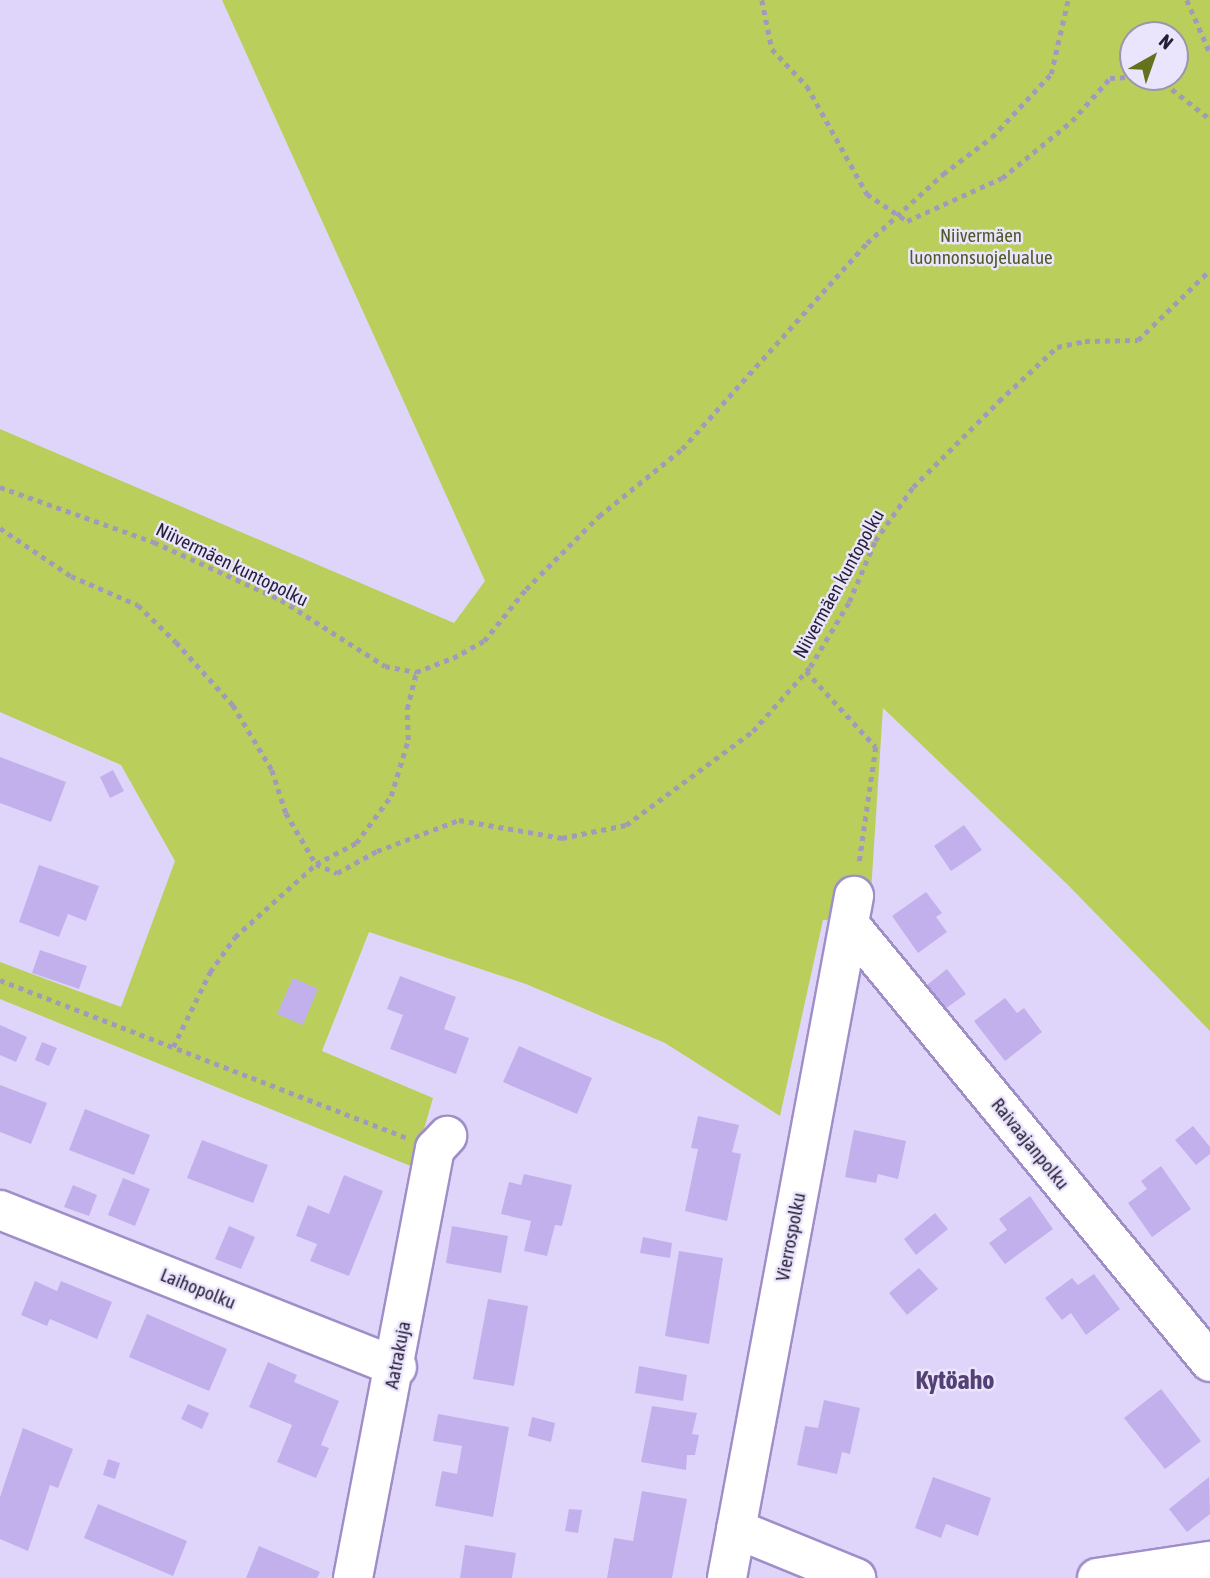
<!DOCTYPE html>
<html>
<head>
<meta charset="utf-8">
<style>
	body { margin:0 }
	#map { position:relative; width:1210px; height:1578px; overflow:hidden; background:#dfd5fa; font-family:"Asap Condensed",sans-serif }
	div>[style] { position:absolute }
	.green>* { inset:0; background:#bace5c }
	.building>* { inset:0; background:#c2b0ec }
	.path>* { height:4.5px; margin-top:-2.25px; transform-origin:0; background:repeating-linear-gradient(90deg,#a39aba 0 5px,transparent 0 10px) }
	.roads { filter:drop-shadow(2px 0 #a08ec8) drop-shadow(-2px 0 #a08ec8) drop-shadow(0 2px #a08ec8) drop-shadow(0 -2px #a08ec8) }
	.minor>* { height:38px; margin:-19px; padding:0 19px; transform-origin:19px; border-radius:19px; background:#fff }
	span { translate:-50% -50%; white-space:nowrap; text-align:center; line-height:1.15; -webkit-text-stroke:5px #ebe4fd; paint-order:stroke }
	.park-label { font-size:19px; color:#515a25 }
	.street-label { font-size:19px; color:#251e35 }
	.district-label { font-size:26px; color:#534175; font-weight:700 }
	.north { position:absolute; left:1119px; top:21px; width:70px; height:70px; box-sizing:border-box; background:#ebe4fd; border:2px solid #9c95ad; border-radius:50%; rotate:40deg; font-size:19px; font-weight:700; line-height:28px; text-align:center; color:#251e35 }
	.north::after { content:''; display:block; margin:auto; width:24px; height:32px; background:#65721d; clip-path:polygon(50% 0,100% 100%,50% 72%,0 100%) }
</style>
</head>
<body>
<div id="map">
	<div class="green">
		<i style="clip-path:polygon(evenodd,222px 0,1210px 0,1210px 1031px,1068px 885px,883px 708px,869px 922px,823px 920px,780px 1116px,665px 1043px,526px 984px,369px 932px,322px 1051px,433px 1098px,413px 1167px,0 999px,0 962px,121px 1007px,175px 861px,121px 765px,0 712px,0 429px,454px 623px,485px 581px,222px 0,1133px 35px,1175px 35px,1175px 77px,1133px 77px,1133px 35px)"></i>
	</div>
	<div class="building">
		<i style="clip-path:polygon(0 757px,66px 782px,51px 822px,0 803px)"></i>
		<i style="clip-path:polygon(113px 770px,124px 791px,110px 798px,100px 777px)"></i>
		<i style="clip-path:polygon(964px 825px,982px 850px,951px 871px,934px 846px)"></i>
		<i style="clip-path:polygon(39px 865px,99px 886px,86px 921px,68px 914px,59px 937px,19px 922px)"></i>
		<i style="clip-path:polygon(926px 892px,942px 913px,936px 917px,947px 932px,918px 953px,892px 916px)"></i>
		<i style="clip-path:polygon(40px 950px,87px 966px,79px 989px,32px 973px)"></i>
		<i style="clip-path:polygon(947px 969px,966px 994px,945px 1009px,927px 985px)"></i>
		<i style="clip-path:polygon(400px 976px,456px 997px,444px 1029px,469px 1038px,456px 1074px,390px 1049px,403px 1015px,387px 1009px)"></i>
		<i style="clip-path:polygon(293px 978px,318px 989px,303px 1025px,277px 1014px)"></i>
		<i style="clip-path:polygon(1005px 998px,1017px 1013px,1024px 1008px,1042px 1032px,1005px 1061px,974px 1021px)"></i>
		<i style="clip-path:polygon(0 1025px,27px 1037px,16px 1062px,0 1055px)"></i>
		<i style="clip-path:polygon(42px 1042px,57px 1048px,49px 1066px,35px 1060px)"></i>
		<i style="clip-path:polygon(519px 1046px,592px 1078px,577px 1114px,503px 1082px)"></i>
		<i style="clip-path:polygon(0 1085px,47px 1103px,31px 1144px,0 1132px)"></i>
		<i style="clip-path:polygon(85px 1109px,150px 1135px,134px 1175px,69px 1150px)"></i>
		<i style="clip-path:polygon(698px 1116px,739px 1125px,732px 1152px,741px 1154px,727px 1221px,685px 1211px,698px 1149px,691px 1148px)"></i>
		<i style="clip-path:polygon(1193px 1126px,1210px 1147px,1210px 1154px,1196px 1165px,1175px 1140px)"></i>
		<i style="clip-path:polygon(854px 1130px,906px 1141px,898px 1179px,878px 1174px,876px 1183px,845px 1177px)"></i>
		<i style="clip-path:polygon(202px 1140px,268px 1165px,253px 1203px,187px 1178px)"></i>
		<i style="clip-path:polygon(1161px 1166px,1191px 1209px,1152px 1237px,1128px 1203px,1147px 1189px,1141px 1181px)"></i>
		<i style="clip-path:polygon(524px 1174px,572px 1185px,562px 1226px,555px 1225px,547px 1256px,524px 1251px,531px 1221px,501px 1214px,509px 1182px,521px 1185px)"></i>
		<i style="clip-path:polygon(344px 1175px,383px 1191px,349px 1276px,310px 1261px,317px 1244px,296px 1236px,308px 1205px,329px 1214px)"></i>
		<i style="clip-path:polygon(123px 1178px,150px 1189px,135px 1226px,108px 1215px)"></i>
		<i style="clip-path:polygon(73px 1185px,97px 1195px,89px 1216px,64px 1207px)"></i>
		<i style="clip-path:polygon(1030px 1196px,1053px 1229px,1005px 1264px,989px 1243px,1007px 1230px,999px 1219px)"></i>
		<i style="clip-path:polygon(935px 1213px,948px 1229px,916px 1255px,904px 1239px)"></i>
		<i style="clip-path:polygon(229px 1226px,255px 1237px,241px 1269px,215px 1259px)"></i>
		<i style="clip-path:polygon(452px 1226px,508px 1236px,501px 1273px,446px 1263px)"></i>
		<i style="clip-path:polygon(643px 1237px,672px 1243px,670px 1258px,640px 1253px)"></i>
		<i style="clip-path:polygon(679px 1251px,723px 1258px,709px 1344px,665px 1336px)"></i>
		<i style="clip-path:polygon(919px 1268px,938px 1289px,907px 1315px,889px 1293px)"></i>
		<i style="clip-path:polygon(1094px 1274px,1120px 1309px,1086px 1335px,1071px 1313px,1062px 1320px,1045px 1298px,1072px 1278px,1078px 1285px)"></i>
		<i style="clip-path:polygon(35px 1281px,57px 1291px,61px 1281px,112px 1302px,97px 1339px,50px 1319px,47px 1326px,21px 1315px)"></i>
		<i style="clip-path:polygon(488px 1299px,528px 1306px,514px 1386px,473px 1379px)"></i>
		<i style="clip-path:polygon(147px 1314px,227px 1349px,209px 1391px,129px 1357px)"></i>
		<i style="clip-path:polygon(268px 1362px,297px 1375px,294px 1382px,339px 1401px,321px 1445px,329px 1448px,316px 1478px,277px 1462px,292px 1425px,249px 1407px)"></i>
		<i style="clip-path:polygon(639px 1366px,687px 1375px,683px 1401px,635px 1393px)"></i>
		<i style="clip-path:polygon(1161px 1389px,1201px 1441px,1165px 1469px,1124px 1418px)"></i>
		<i style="clip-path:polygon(824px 1400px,860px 1408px,850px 1454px,842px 1452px,837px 1474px,797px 1465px,805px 1426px,818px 1428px)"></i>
		<i style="clip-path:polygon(188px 1404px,209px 1413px,202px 1429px,181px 1419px)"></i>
		<i style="clip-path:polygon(652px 1406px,697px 1413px,692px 1434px,699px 1435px,695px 1455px,687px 1455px,686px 1470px,641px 1462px)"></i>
		<i style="clip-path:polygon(438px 1414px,509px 1427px,493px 1517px,435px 1506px,442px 1471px,457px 1474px,462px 1446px,433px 1441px)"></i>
		<i style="clip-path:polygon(532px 1417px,555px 1423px,551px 1442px,528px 1436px)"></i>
		<i style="clip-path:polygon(23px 1428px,73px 1449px,58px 1488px,50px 1485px,28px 1551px,0 1539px,0 1497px)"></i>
		<i style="clip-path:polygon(108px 1459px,120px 1463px,115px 1479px,103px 1475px)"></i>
		<i style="clip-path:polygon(933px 1477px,991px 1498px,978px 1536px,946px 1524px,941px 1538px,915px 1528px)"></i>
		<i style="clip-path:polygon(1209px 1477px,1210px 1514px,1187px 1532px,1169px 1509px)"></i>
		<i style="clip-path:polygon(642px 1491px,687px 1499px,672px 1578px,607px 1578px,614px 1538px,633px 1541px)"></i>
		<i style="clip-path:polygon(98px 1504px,187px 1541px,173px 1576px,84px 1538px)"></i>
		<i style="clip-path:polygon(569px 1509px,582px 1510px,578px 1533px,565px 1531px)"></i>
		<i style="clip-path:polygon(465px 1545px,516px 1553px,512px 1578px,460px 1578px)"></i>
		<i style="clip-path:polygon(259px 1546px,320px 1572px,317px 1578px,246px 1578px)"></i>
	</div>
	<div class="path">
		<i style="left:762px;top:0;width:50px;rotate:78.5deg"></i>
		<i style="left:772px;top:49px;width:51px;rotate:46.6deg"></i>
		<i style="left:807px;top:86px;width:124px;rotate:60.9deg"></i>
		<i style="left:867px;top:194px;width:48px;rotate:34deg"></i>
		<i style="left:907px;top:221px;width:104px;rotate:-24.4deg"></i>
		<i style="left:1002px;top:178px;width:90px;rotate:-39.2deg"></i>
		<i style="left:1072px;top:121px;width:57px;rotate:-48.5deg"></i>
		<i style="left:1110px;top:78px;width:20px;rotate:-3deg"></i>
		<i style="left:1130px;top:77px;width:35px;rotate:10deg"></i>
		<i style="left:1164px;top:83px;width:58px;rotate:38deg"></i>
		<i style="left:1187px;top:0;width:58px;rotate:66.5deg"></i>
		<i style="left:0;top:487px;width:164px;rotate:19.7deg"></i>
		<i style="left:154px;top:542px;width:140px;rotate:24.5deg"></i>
		<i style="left:281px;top:600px;width:123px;rotate:32.4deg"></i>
		<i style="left:385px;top:666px;width:32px;rotate:11deg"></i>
		<i style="left:416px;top:672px;width:40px;rotate:-21deg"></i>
		<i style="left:453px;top:658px;width:35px;rotate:-29deg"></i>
		<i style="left:484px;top:641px;width:67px;rotate:-51.1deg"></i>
		<i style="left:526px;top:589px;width:103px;rotate:-45deg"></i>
		<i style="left:599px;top:516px;width:107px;rotate:-38.9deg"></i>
		<i style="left:682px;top:449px;width:277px;rotate:-48.1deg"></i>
		<i style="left:867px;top:243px;width:103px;rotate:-42.2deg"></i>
		<i style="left:943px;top:174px;width:61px;rotate:-37.1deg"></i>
		<i style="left:992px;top:137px;width:86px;rotate:-46.9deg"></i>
		<i style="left:1051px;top:74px;width:76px;rotate:-77.1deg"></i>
		<i style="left:0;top:528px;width:86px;rotate:34.1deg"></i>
		<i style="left:71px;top:576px;width:73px;rotate:23.4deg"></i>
		<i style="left:138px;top:605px;width:53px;rotate:44.2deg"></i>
		<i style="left:176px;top:642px;width:85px;rotate:47.9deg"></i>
		<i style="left:233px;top:705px;width:76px;rotate:59deg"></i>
		<i style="left:272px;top:770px;width:45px;rotate:72deg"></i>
		<i style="left:286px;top:813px;width:59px;rotate:59.5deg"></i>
		<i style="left:316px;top:864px;width:23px;rotate:23deg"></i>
		<i style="left:337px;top:873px;width:46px;rotate:-28.8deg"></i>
		<i style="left:377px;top:851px;width:88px;rotate:-20.7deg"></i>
		<i style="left:459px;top:820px;width:105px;rotate:9.9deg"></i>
		<i style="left:562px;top:838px;width:65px;rotate:-11.5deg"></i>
		<i style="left:626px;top:825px;width:158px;rotate:-36.5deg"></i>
		<i style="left:753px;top:731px;width:86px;rotate:-48.3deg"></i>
		<i style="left:810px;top:667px;width:76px;rotate:-59deg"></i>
		<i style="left:849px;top:602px;width:66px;rotate:-66.9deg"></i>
		<i style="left:875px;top:541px;width:66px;rotate:-54.9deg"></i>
		<i style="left:913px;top:487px;width:122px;rotate:-45deg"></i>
		<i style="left:999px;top:401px;width:79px;rotate:-43deg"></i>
		<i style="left:1057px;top:347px;width:29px;rotate:-12deg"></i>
		<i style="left:1085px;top:341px;width:53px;rotate:-1.1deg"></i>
		<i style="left:1138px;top:340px;width:100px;rotate:-44.2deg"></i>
		<i style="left:806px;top:671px;width:103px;rotate:47.4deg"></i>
		<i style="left:876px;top:747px;width:119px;rotate:98.2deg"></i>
		<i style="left:0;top:980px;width:437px;rotate:21.2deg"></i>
		<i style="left:173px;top:1047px;width:84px;rotate:-63.7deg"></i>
		<i style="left:210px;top:972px;width:43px;rotate:-54.5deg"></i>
		<i style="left:235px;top:937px;width:109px;rotate:-42deg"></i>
		<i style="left:316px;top:864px;width:45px;rotate:-27.7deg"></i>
		<i style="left:356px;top:843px;width:59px;rotate:-53.3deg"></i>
		<i style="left:391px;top:796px;width:59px;rotate:-73.1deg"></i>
		<i style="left:408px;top:740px;width:31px;rotate:-92deg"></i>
		<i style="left:407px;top:709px;width:38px;rotate:-76deg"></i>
	</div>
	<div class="roads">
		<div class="minor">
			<i style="left:850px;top:925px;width:566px;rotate:50.52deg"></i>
			<i style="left:0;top:1210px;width:427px;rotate:21.6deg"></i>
			<i style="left:736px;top:1529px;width:130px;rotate:22.2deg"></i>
			<i style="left:353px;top:1578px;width:437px;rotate:-79.2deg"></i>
			<i style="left:435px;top:1149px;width:18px;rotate:-47deg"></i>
			<i style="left:727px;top:1578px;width:694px;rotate:-79.45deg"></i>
			<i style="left:1097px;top:1578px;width:114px;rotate:-8.6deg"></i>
		</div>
	</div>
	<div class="park-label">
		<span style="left:981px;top:247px">Niivermäen<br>luonnonsuojelualue</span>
	</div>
	<div class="street-label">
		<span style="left:232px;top:565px;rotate:26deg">Niivermäen kuntopolku</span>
		<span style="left:839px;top:584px;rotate:-61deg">Niivermäen kuntopolku</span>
		<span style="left:1030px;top:1144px;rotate:51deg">Raivaajanpolku</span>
		<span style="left:791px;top:1237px;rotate:-79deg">Vierrospolku</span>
		<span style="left:198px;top:1289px;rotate:22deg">Laihopolku</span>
		<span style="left:398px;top:1355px;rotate:-79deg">Aatrakuja</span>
	</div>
	<div class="district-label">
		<span style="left:955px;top:1381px">Kytöaho</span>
	</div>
	<div class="north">N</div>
</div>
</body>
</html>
